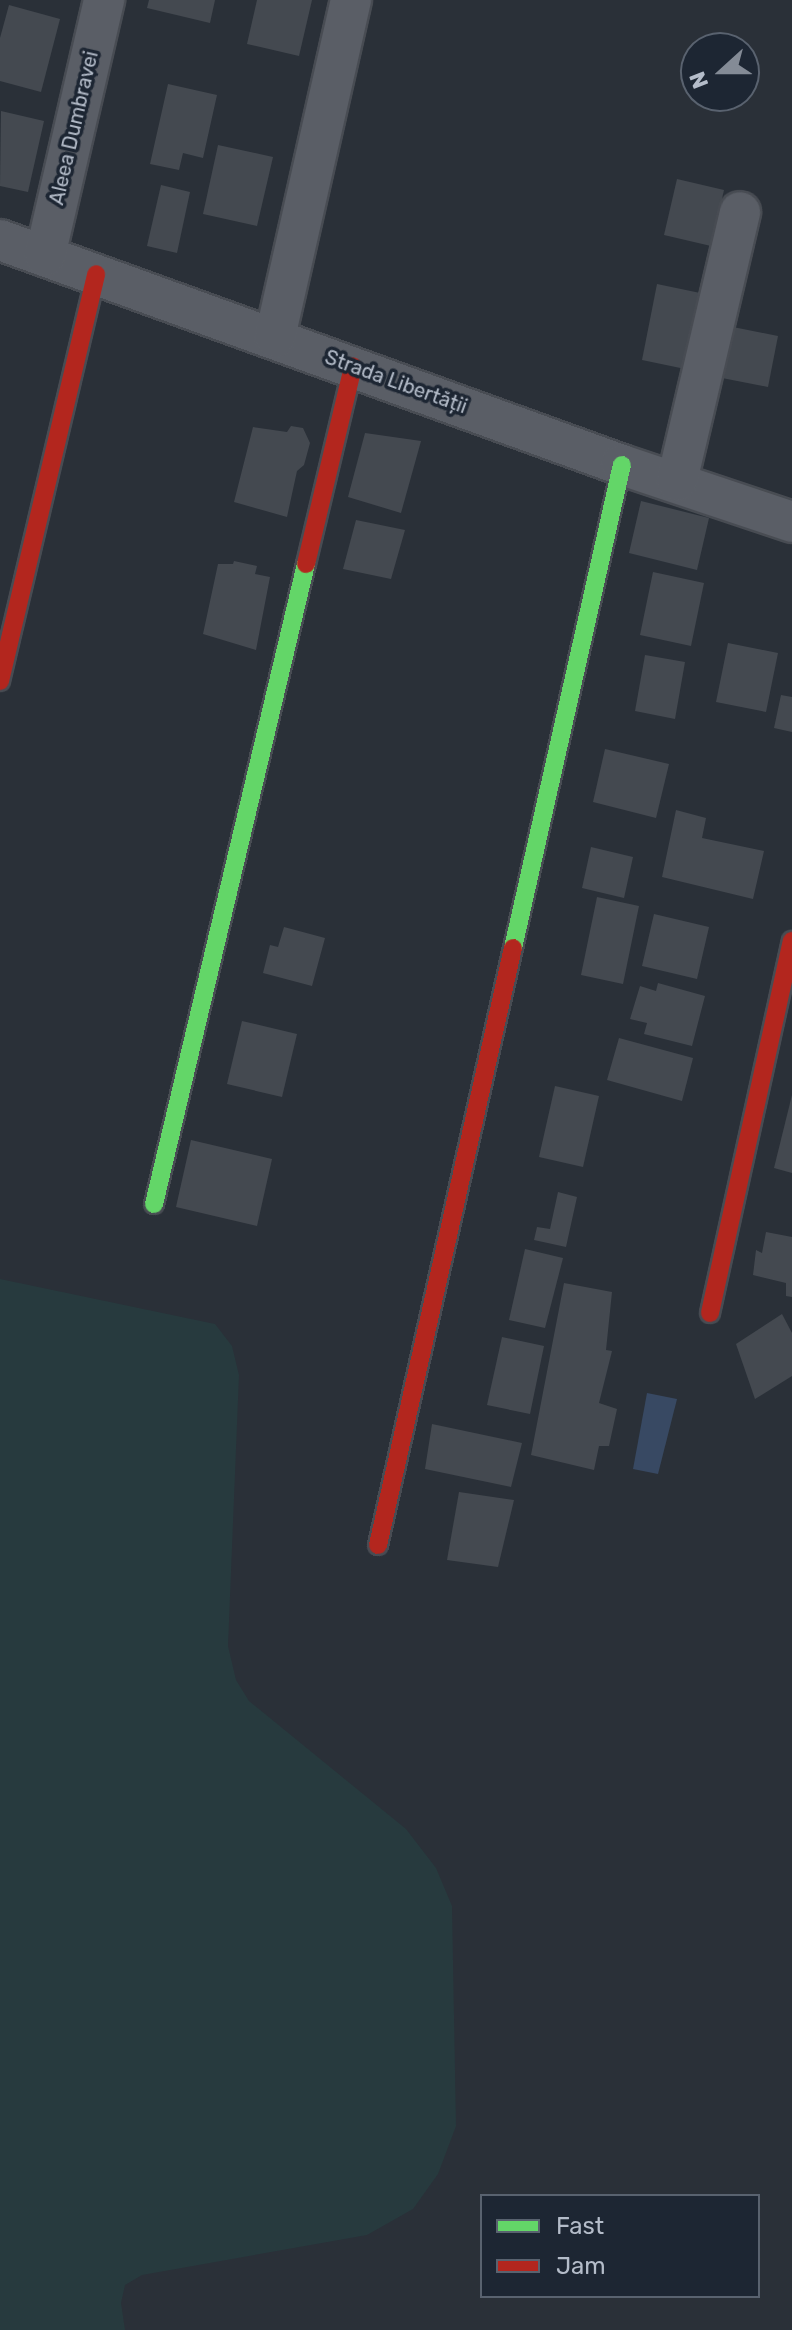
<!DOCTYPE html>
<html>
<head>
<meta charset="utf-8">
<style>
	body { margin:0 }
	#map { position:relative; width:792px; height:2330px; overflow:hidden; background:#2a3038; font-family:Rubik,sans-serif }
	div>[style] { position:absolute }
	.green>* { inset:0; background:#273a3e }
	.water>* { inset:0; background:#384963 }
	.building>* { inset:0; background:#444950 }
	.roads { filter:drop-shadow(2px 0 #484c53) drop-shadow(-2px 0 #484c53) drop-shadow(0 2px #484c53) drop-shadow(0 -2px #484c53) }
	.street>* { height:40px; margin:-20px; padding:0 20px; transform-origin:20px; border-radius:20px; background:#5a5e66 }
	.fast>* { height:18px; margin:-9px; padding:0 9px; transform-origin:9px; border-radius:9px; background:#63d668 }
	.jam>* { height:18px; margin:-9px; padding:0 9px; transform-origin:9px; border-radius:9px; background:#b3261e }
	span { translate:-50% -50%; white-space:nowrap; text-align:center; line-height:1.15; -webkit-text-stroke:7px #1d2633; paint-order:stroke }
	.street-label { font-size:20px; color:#b4bcc9 }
	.legend { position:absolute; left:480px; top:2194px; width:280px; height:104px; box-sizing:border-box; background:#1d2633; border:2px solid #59626f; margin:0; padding:10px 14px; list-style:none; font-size:24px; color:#b4bcc9 }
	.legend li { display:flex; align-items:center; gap:16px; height:40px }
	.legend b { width:40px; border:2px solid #59626f }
	.north { position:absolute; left:680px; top:32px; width:80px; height:80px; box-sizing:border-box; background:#1d2633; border:2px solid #59626f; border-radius:50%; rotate:249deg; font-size:22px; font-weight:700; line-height:32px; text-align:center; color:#b4bcc9 }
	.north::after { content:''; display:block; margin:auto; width:28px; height:36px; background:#848b96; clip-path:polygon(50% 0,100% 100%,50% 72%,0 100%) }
</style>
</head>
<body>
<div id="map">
	<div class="green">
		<i style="clip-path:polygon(0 1279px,215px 1324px,232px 1346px,239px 1375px,228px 1646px,236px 1680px,249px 1701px,406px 1829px,436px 1868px,452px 1906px,456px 2126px,438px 2174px,413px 2209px,367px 2235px,142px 2275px,125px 2285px,121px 2303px,125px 2330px,0 2330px)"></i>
	</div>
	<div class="water">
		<i style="clip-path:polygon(647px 1393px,677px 1399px,658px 1474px,633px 1469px)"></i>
	</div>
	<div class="building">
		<i style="clip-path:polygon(149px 0,215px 0,210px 23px,147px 8px)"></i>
		<i style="clip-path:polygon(257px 0,312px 0,299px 56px,247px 44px)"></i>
		<i style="clip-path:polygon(9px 5px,60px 19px,41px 92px,0 81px,0 38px)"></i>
		<i style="clip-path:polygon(168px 84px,217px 95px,203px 158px,183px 153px,179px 170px,150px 164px)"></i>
		<i style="clip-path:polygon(1px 111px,44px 121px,28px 192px,0 186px)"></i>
		<i style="clip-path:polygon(218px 145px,273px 157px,257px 226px,203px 214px)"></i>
		<i style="clip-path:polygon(677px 179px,724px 190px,711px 246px,664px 235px)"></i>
		<i style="clip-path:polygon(161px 185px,190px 192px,177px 253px,147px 246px)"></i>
		<i style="clip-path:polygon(657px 284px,705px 294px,690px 370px,642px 360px)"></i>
		<i style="clip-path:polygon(733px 327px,778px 336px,768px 387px,722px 378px)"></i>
		<i style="clip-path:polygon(291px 426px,303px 428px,310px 443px,304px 465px,297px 471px,287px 517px,234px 502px,253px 427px,287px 432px)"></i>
		<i style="clip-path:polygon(365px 433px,421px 441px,401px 513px,348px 497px)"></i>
		<i style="clip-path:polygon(641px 501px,709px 518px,697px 570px,629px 553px)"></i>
		<i style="clip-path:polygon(356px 520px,405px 530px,391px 579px,343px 569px)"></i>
		<i style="clip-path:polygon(234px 561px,257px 566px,255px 574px,270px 577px,256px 650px,203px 634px,218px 564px,233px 564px)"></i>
		<i style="clip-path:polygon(653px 572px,704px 583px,691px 646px,640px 635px)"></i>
		<i style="clip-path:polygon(728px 643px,778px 653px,766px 712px,716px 702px)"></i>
		<i style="clip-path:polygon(645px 655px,685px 662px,675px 719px,635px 711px)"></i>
		<i style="clip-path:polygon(781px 695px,792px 697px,792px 732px,774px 728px)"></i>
		<i style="clip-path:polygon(605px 749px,669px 764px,656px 818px,593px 802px)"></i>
		<i style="clip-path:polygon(676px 810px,706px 818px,702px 838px,764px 851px,753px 899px,662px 877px)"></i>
		<i style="clip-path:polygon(591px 847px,633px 857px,624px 898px,582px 888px)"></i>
		<i style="clip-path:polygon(597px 897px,639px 906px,623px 984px,581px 975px)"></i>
		<i style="clip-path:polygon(654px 914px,709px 927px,697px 979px,642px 966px)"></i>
		<i style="clip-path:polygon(284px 927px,325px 938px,312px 986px,263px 973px,270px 945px,278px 947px)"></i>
		<i style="clip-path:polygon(658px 983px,705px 996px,692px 1046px,644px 1034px,647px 1023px,630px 1019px,640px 986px,656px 991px)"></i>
		<i style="clip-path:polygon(242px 1021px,297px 1034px,282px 1097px,227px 1084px)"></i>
		<i style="clip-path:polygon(619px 1038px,693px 1058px,682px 1101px,607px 1080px)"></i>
		<i style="clip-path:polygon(555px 1086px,599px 1096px,583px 1167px,539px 1157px)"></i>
		<i style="clip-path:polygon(792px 1095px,792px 1173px,774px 1168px)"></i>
		<i style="clip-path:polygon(191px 1140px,272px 1159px,257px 1226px,176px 1207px)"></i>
		<i style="clip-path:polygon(558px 1192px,577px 1197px,566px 1247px,534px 1240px,537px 1227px,550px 1229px)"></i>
		<i style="clip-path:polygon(766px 1232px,792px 1237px,792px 1297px,786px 1296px,786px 1283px,753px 1275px,756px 1250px,762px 1253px)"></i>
		<i style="clip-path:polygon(525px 1249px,563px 1258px,545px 1328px,509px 1320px)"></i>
		<i style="clip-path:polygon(564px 1283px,612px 1292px,606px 1350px,612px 1351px,599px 1403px,617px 1409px,609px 1446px,599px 1446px,594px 1470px,531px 1455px)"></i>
		<i style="clip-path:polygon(782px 1314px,792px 1333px,792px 1376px,755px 1399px,736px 1344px)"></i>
		<i style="clip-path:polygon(502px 1337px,544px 1346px,530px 1414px,487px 1405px)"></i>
		<i style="clip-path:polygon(432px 1424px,522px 1443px,511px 1487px,425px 1469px)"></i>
		<i style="clip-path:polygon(459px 1492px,514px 1500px,498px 1567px,447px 1560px)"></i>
	</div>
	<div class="roads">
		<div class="street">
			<i style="left:0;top:240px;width:661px;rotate:19.89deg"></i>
			<i style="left:622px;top:465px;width:179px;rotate:18.5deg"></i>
			<i style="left:45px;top:256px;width:263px;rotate:-77deg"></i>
			<i style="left:275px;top:337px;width:345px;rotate:-77.3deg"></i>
			<i style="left:677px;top:481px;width:276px;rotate:-76.8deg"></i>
		</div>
		<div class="fast">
			<i style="left:513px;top:948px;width:495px;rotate:-77.3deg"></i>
			<i style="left:154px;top:1204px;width:658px;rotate:-76.64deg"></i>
		</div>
		<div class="jam">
			<i style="left:306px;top:564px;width:203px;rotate:-76.6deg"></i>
			<i style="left:0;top:681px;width:418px;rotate:-76.7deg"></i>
			<i style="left:710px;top:1313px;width:381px;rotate:-77.6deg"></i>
			<i style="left:378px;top:1545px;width:612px;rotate:-77.26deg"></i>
		</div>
	</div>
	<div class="street-label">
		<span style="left:74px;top:128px;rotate:-77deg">Aleea Dumbravei</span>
		<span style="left:396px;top:382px;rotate:20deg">Strada Libertății</span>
	</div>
	<ul class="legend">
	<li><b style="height:10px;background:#63d668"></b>Fast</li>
	<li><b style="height:10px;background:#b3261e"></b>Jam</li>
	</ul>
	<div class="north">N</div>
</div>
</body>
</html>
